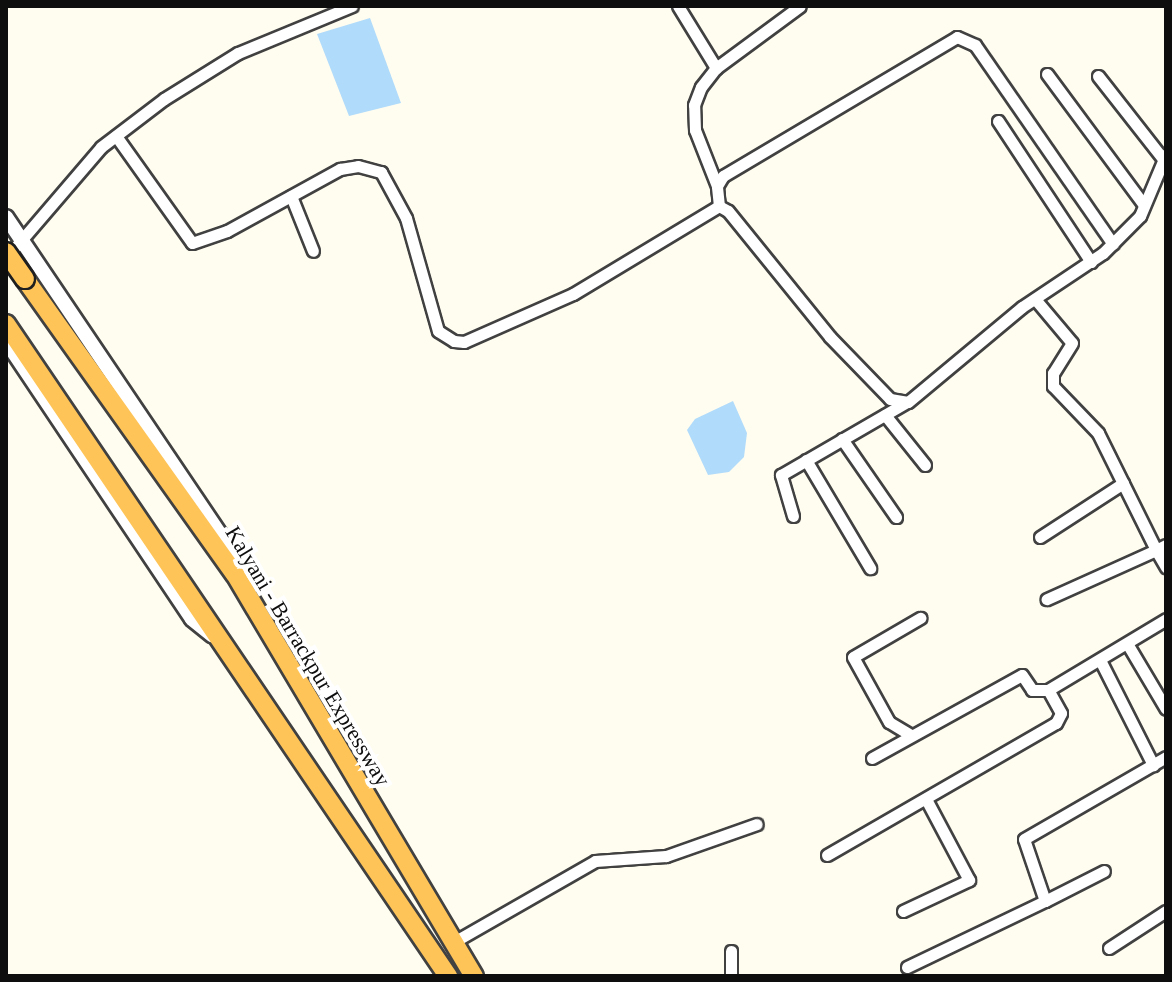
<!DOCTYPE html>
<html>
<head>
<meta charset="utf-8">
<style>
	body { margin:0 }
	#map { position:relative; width:1172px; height:982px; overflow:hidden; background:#fffdf0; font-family:"Times New Roman",serif }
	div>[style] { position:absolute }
	.water>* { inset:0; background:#b1dbfa }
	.roads { filter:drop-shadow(2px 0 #414141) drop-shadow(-2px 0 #414141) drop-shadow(0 2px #414141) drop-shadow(0 -2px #414141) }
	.minor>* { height:11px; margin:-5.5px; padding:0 5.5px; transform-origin:5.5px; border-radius:5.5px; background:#fff }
	.tertiary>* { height:14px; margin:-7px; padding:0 7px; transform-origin:7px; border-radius:7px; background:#fff }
	.trunk>* { height:18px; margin:-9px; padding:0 9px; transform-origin:9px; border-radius:9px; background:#fec458 }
	.bridges { filter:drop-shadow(2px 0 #1f1f1f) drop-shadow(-2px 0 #1f1f1f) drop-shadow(0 2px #1f1f1f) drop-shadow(0 -2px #1f1f1f) }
	.trunk-bridge>* { height:18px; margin:-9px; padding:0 9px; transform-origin:9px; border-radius:9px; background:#fec458 }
	span { translate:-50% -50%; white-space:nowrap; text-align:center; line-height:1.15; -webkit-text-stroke:8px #fff; paint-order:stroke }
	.street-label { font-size:22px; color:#0e0e0e }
	.frame { position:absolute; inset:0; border:8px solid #0e0e0e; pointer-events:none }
</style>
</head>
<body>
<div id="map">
	<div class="water">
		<i style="clip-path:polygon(370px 18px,401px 103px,349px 116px,317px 34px)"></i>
		<i style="clip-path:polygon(733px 401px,747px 433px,744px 457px,729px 472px,708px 475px,687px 430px,695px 419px)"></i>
	</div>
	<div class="roads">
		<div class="minor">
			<i style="left:678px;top:6px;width:73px;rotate:58.5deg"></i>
			<i style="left:1047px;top:74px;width:163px;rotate:53.5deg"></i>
			<i style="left:1098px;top:76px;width:105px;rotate:51.9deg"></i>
			<i style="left:998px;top:121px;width:169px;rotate:56.6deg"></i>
			<i style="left:116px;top:136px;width:131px;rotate:54.6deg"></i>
			<i style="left:192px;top:243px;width:37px;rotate:-19deg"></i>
			<i style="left:227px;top:231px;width:129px;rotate:-28.8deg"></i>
			<i style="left:340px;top:169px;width:18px;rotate:-9deg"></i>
			<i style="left:358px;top:166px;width:24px;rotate:15deg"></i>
			<i style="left:381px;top:172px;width:52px;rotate:61.5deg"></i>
			<i style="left:406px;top:218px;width:117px;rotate:74.2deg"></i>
			<i style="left:438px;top:331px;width:19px;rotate:32deg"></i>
			<i style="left:454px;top:341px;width:10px;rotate:6deg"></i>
			<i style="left:464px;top:342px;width:119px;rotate:-23.8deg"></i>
			<i style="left:573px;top:294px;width:170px;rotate:-31.1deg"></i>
			<i style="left:719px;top:206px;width:10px;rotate:29deg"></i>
			<i style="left:728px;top:211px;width:162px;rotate:51deg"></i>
			<i style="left:830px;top:337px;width:86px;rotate:45.9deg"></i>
			<i style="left:890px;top:399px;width:18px;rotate:9deg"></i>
			<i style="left:908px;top:402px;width:148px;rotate:-39.8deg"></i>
			<i style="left:1022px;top:307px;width:97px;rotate:-33.7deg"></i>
			<i style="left:1103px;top:253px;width:52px;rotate:-45deg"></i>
			<i style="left:1140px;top:216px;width:67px;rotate:-67.2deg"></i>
			<i style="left:717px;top:186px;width:60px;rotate:-111.4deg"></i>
			<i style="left:695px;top:130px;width:25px;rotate:-92deg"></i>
			<i style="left:694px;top:105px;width:19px;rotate:-69deg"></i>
			<i style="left:701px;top:87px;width:24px;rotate:-52deg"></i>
			<i style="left:716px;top:68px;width:104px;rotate:-36.4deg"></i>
			<i style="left:291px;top:196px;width:59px;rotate:68.2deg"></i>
			<i style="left:719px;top:206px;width:20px;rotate:-96deg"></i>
			<i style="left:717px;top:186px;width:12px;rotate:-59deg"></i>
			<i style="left:723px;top:176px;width:272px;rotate:-30.7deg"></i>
			<i style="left:957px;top:37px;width:20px;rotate:24deg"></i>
			<i style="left:975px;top:45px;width:242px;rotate:55.3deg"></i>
			<i style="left:6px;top:258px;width:146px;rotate:-49.4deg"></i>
			<i style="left:101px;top:147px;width:79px;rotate:-37.3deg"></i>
			<i style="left:164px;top:99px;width:87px;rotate:-31.9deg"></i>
			<i style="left:238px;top:53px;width:123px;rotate:-22.4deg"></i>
			<i style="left:1035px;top:299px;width:57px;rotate:49.9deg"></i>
			<i style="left:1072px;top:343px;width:36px;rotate:122deg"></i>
			<i style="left:1053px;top:373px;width:13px;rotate:90deg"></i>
			<i style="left:1053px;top:386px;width:65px;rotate:46.2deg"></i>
			<i style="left:1098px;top:433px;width:131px;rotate:63.6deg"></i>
			<i style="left:1156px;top:550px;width:120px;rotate:155.8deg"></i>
			<i style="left:885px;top:415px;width:64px;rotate:51.3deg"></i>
			<i style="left:842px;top:439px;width:95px;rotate:55.3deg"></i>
			<i style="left:806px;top:460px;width:126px;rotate:59.3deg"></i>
			<i style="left:793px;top:516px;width:43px;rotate:-106.3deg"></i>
			<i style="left:781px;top:475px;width:146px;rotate:-30.1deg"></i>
			<i style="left:1040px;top:537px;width:99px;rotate:-33deg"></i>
			<i style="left:1166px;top:545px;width:11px;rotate:153deg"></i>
			<i style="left:1156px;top:550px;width:20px;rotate:60deg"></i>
			<i style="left:1128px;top:645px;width:74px;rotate:59.3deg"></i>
			<i style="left:1100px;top:660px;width:118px;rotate:63.2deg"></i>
			<i style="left:909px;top:734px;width:23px;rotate:-149deg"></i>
			<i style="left:889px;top:722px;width:74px;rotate:-119deg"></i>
			<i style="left:853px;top:657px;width:78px;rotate:-30.2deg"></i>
			<i style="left:872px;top:758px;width:171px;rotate:-29deg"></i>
			<i style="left:1022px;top:675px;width:18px;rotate:56deg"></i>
			<i style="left:1032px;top:690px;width:16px"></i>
			<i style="left:1048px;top:690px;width:138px;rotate:-31deg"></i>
			<i style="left:827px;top:855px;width:264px;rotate:-30deg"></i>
			<i style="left:1056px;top:723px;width:11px;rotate:-63deg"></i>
			<i style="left:1061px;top:713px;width:26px;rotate:-119deg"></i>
			<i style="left:1045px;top:901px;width:66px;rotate:-27deg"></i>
			<i style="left:903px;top:911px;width:73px;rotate:-25.2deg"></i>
			<i style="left:969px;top:880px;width:92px;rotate:-118deg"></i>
			<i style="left:452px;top:943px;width:165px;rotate:-29.8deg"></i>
			<i style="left:595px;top:861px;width:71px;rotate:-4deg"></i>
			<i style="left:666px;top:856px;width:96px;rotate:-19.4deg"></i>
			<i style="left:1109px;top:948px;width:68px;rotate:-33deg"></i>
			<i style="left:907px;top:967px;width:153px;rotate:-25.6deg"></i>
			<i style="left:1045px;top:901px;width:65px;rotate:-108.7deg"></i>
			<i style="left:1024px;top:839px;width:164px;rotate:-30deg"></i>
			<i style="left:731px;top:976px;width:25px;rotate:-90deg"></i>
		</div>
		<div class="tertiary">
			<i style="left:6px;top:217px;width:411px;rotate:56deg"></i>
			<i style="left:236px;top:558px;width:25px;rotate:67deg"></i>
			<i style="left:6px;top:341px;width:334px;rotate:56.2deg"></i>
			<i style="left:192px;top:619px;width:26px;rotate:39deg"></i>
		</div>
		<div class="trunk">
			<i style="left:25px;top:279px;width:362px;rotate:54.6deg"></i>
			<i style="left:235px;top:574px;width:468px;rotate:59.3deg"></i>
			<i style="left:6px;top:324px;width:788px;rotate:55.87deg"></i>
		</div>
	</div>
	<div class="bridges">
		<div class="trunk-bridge">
			<i style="left:6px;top:252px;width:33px;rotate:55deg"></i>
		</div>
	</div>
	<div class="street-label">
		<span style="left:308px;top:656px;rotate:59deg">Kalyani - Barrackpur Expressway</span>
	</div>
	<div class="frame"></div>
</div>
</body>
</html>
